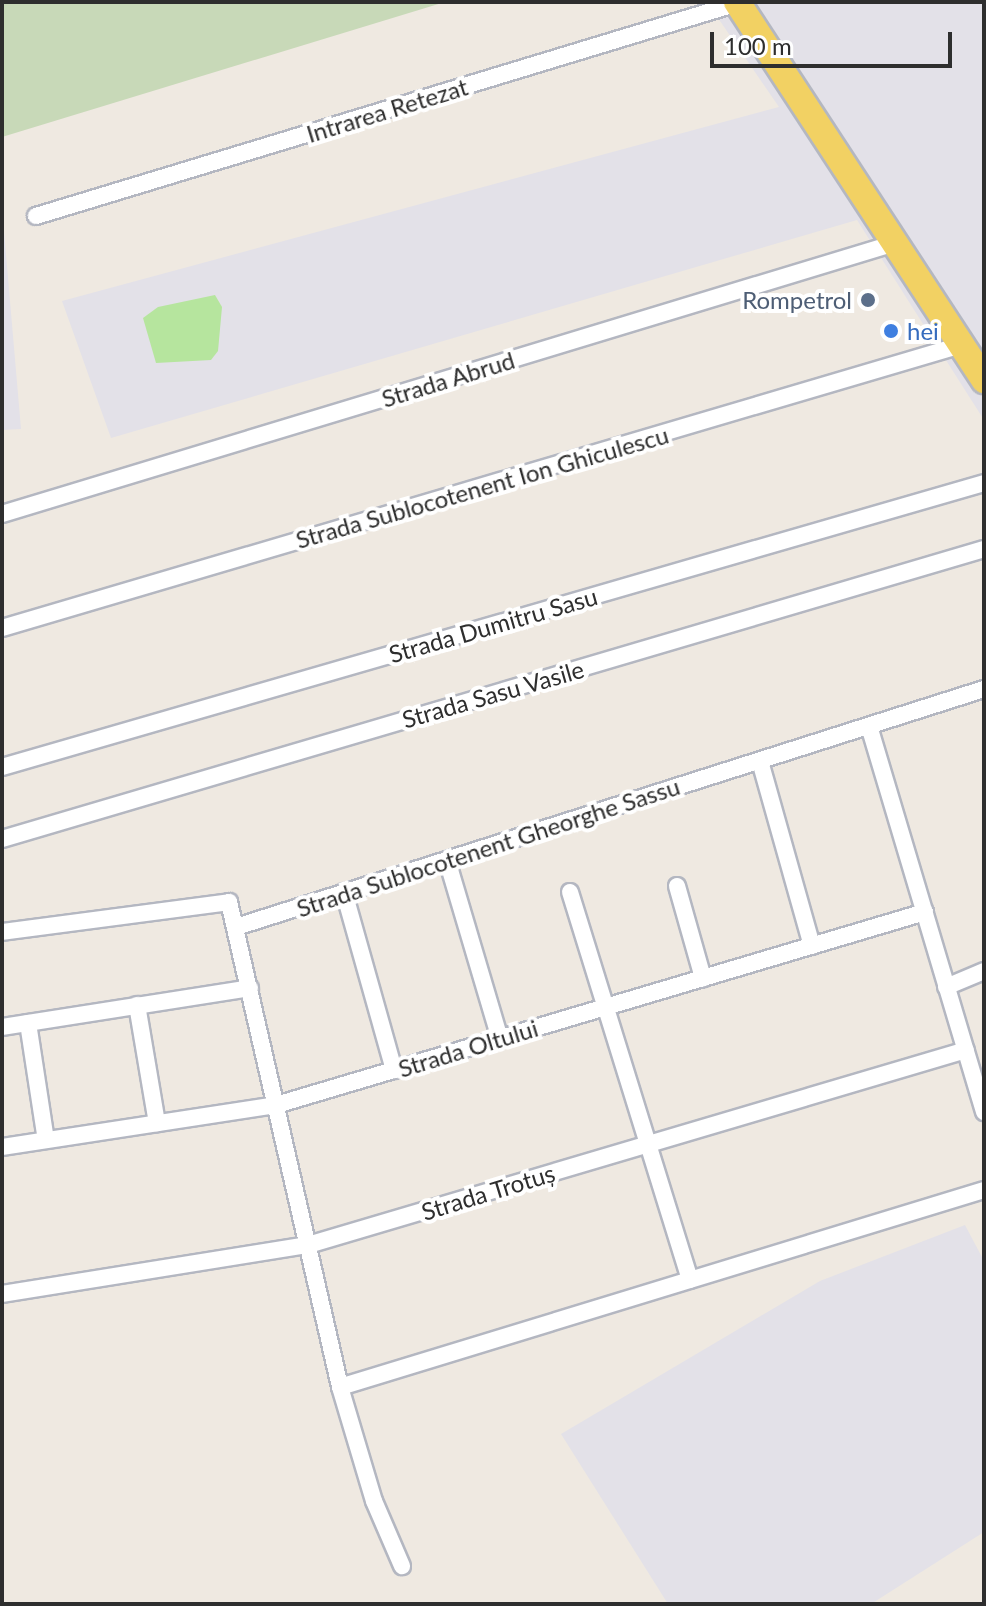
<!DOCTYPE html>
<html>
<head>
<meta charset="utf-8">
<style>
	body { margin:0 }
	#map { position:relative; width:986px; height:1606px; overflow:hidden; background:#efe9e1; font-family:Lato,sans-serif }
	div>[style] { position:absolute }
	.industrial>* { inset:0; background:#e3e1e8 }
	.green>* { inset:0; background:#b6e59e }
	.cemetery>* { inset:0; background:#c8d9b8 }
	.roads { filter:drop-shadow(2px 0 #b4b7c1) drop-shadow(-2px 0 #b4b7c1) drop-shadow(0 2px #b4b7c1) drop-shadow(0 -2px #b4b7c1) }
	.street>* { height:16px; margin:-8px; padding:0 8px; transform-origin:8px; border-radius:8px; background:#fff }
	.primary>* { height:26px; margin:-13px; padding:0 13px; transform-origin:13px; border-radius:13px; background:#f2d163 }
	.dots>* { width:22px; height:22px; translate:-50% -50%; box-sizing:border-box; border:4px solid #fff; border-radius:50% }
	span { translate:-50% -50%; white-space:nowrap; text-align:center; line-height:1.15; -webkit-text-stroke:8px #fff; paint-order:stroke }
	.street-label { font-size:24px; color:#2e2e2e }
	.service-label { font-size:24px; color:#4e5e75 }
	.right { translate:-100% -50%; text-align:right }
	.shop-label { font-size:24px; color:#366cbe }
	.left { translate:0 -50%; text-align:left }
	.frame { position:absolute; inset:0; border:4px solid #2e2e2e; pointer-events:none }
	.scale { position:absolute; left:710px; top:32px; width:242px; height:36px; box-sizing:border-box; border:4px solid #2e2e2e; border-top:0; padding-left:10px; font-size:24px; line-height:28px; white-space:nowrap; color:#2e2e2e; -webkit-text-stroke:6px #fff; paint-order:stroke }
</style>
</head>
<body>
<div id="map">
	<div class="industrial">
		<i style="clip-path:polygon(707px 2px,984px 2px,984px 420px,857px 220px,111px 438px,62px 301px,779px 107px)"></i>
		<i style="clip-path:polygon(2px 208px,21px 429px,2px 430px)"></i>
		<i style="clip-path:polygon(965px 1225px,984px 1261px,984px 1532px,871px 1604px,668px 1604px,561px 1434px,820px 1281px)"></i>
	</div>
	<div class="green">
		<i style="clip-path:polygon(215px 295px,222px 307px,218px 351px,211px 360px,156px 363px,143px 318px,158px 307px)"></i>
	</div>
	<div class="cemetery">
		<i style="clip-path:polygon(2px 2px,445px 2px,2px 137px)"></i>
	</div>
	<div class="roads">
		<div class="street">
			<i style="left:36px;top:216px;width:734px;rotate:-16.88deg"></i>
			<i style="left:2px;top:514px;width:933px;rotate:-16.88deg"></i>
			<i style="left:2px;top:628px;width:1000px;rotate:-16.44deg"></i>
			<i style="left:869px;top:726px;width:403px;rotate:73.4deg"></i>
			<i style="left:760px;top:761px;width:192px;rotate:74.3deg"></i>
			<i style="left:2px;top:767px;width:1022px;rotate:-16.13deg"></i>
			<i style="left:2px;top:839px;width:1024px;rotate:-16.45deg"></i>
			<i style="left:447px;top:860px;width:187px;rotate:73.5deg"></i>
			<i style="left:677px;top:886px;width:96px;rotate:74.2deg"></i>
			<i style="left:344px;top:892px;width:185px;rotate:74.3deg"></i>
			<i style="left:570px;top:892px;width:406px;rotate:72.8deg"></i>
			<i style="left:236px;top:927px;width:785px;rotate:-17.65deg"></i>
			<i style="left:2px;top:932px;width:229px;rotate:-7.5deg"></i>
			<i style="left:229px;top:902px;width:498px;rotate:77.1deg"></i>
			<i style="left:340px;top:1387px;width:119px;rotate:73.4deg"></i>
			<i style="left:374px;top:1501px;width:71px;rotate:66.7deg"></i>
			<i style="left:946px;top:987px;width:41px;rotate:-22.8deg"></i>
			<i style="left:137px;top:1005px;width:120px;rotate:80.4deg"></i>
			<i style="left:28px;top:1023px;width:118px;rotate:81.3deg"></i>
			<i style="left:2px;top:1027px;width:251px;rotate:-8.9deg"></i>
			<i style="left:2px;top:1147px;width:277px;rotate:-8.7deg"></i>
			<i style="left:276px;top:1105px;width:677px;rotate:-16.56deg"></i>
			<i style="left:2px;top:1294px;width:310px;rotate:-9.1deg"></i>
			<i style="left:308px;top:1245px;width:686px;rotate:-16.51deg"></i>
			<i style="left:340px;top:1387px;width:673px;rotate:-17.01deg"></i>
		</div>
		<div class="primary">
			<i style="left:737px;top:2px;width:452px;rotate:56.8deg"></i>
		</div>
	</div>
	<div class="dots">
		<i style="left:868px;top:300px;background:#5c6f8a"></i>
		<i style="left:891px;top:331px;background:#3f7fe0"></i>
	</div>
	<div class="street-label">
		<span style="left:387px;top:110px;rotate:-17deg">Intrarea Retezat</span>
		<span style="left:448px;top:379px;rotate:-17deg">Strada Abrud</span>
		<span style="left:482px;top:487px;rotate:-16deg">Strada Sublocotenent Ion Ghiculescu</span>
		<span style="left:493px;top:625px;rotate:-16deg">Strada Dumitru Sasu</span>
		<span style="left:493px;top:694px;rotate:-16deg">Strada Sasu Vasile</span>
		<span style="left:488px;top:847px;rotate:-18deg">Strada Sublocotenent Gheorghe Sassu</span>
		<span style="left:468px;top:1048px;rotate:-17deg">Strada Oltului</span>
		<span style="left:488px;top:1192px;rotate:-17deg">Strada Trotuș</span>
	</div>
	<div class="service-label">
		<span class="right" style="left:852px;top:300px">Rompetrol</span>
	</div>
	<div class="shop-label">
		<span class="left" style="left:907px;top:331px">hei</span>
	</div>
	<div class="frame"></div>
	<div class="scale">100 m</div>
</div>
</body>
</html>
